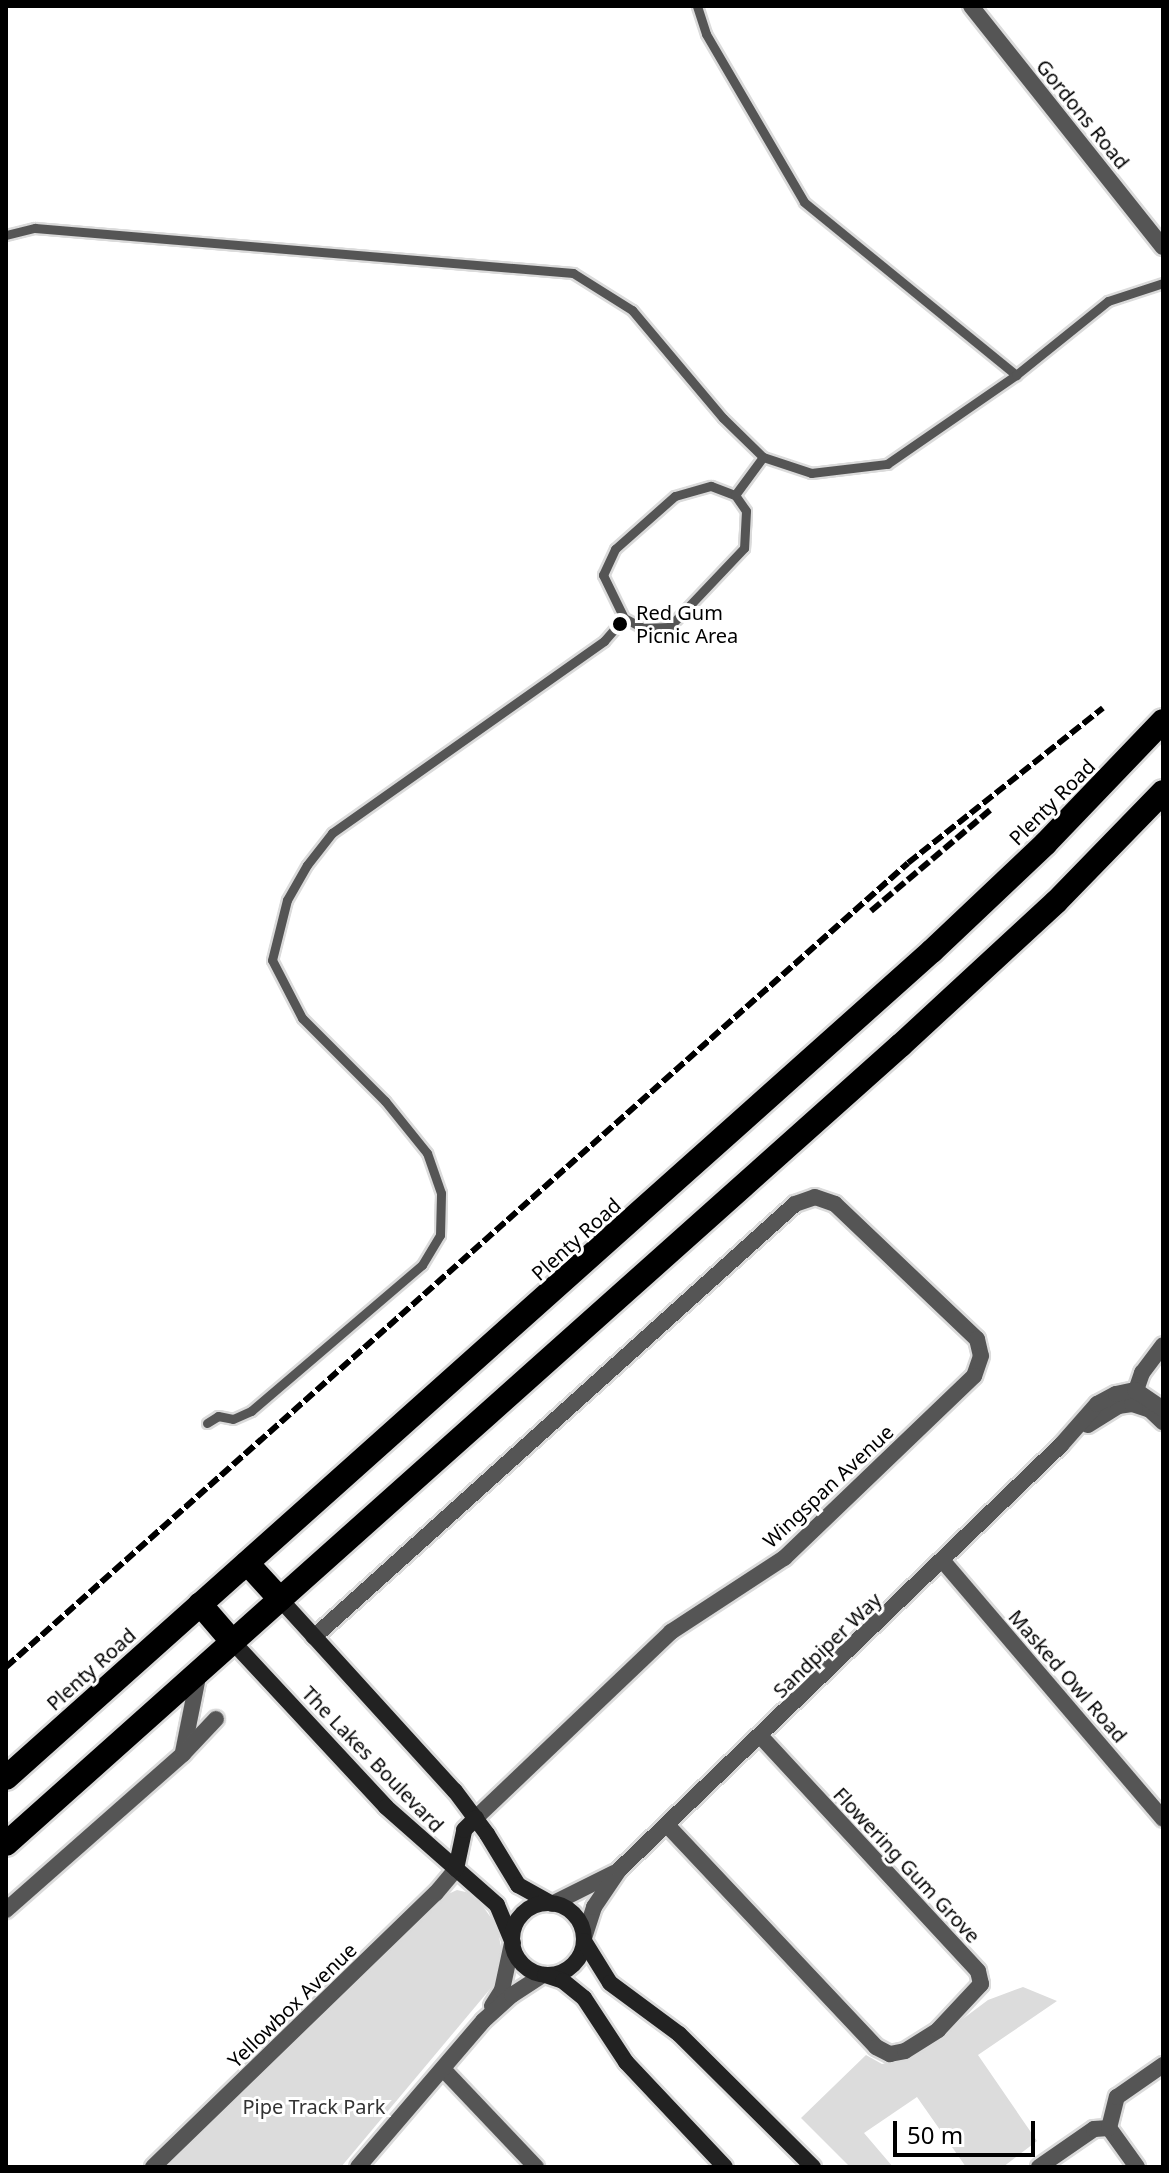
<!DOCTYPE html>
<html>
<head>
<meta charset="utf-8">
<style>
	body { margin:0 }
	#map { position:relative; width:1169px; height:2173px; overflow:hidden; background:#fff; font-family:"Noto Sans",sans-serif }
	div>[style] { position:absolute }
	.green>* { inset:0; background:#dcdcdc }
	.roads { filter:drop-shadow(2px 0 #dbdbdb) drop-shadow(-2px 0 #dbdbdb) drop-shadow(0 2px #dbdbdb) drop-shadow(0 -2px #dbdbdb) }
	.lane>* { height:9px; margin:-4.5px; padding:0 4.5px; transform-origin:4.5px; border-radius:4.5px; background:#555 }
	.street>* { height:16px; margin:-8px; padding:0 8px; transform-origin:8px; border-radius:8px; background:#555 }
	.secondary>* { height:16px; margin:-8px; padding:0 8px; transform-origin:8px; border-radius:8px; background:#222 }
	.secondary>.ring { margin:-8px; padding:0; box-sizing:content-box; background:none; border:16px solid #222; border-radius:50% }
	.highway>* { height:24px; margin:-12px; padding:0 12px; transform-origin:12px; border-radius:12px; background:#000 }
	.rail>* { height:6px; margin-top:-3px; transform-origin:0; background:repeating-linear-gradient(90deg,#000 0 12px,transparent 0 16px) }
	.dots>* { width:22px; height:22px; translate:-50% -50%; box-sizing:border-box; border:4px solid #fff; border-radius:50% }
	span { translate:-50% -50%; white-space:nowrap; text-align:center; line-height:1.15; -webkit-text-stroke:6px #fff; paint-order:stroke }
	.street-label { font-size:20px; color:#000 }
	.poi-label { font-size:20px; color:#000 }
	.left { translate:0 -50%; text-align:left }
	.park-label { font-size:20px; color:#333 }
	.frame { position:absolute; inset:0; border:8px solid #000; pointer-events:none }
	.scale { position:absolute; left:893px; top:2121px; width:142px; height:36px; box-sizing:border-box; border:4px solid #000; border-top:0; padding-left:10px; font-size:24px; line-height:28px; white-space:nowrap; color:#000; -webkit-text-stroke:6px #fff; paint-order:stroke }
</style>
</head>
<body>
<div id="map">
	<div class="green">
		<i style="clip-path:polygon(457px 1890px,474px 1894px,497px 1926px,502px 1952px,496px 1982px,341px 2167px,165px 2167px,391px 1947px,446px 1895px)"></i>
		<i style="clip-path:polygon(1023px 1987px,1057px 2001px,978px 2055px,1037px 2141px,1003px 2167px,966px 2167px,917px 2097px,864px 2133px,893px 2167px,850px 2167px,801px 2118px,866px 2055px,882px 2064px,912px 2057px,988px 2000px)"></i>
	</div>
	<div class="roads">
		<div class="lane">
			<i style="left:697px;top:6px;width:29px;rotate:72deg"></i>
			<i style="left:706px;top:34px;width:194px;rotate:59.7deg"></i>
			<i style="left:804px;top:202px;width:274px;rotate:39.2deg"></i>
			<i style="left:6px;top:235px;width:30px;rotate:-14deg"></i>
			<i style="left:35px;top:228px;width:540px;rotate:4.78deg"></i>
			<i style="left:573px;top:273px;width:70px;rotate:32.1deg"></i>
			<i style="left:632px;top:310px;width:141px;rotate:49.9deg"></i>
			<i style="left:723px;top:418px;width:56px;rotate:44.3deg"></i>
			<i style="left:763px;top:457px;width:51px;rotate:18.4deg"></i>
			<i style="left:811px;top:473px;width:77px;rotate:-6.8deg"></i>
			<i style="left:887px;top:464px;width:157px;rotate:-34.6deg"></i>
			<i style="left:1016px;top:375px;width:118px;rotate:-38.8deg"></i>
			<i style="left:1108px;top:301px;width:58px;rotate:-18.1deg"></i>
			<i style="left:711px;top:486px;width:26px;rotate:21deg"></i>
			<i style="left:735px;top:495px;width:19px;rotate:55deg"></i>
			<i style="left:746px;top:511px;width:37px;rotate:93deg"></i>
			<i style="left:744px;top:548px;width:109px;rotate:133.5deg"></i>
			<i style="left:669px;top:627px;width:26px;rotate:178deg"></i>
			<i style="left:643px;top:628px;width:21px;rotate:-152deg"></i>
			<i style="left:624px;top:618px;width:48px;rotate:-116deg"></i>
			<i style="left:603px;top:575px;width:29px;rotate:-65deg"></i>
			<i style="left:615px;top:549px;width:80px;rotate:-41.5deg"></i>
			<i style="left:675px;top:496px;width:37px;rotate:-16deg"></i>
			<i style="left:735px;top:495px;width:47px;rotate:-53.6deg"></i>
			<i style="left:207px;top:1423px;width:13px;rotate:-32deg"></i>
			<i style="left:218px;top:1416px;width:15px;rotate:11deg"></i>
			<i style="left:233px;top:1419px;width:20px;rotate:-24deg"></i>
			<i style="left:251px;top:1411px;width:225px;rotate:-40.5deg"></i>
			<i style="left:422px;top:1265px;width:35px;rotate:-59deg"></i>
			<i style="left:440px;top:1235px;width:42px;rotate:-88.6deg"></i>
			<i style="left:441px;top:1193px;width:42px;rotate:-109.3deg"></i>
			<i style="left:427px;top:1153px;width:67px;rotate:-128.9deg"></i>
			<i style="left:385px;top:1101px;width:117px;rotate:-135deg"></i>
			<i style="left:302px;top:1018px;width:65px;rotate:-117.3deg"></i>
			<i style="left:272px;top:960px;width:62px;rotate:-76deg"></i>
			<i style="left:287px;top:900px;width:40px;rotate:-60.3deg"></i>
			<i style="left:307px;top:865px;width:41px;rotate:-52deg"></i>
			<i style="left:332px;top:833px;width:333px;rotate:-35.2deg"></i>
			<i style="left:604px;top:641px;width:30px;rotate:-49deg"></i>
		</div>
		<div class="street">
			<i style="left:971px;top:6px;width:308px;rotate:51.5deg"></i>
			<i style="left:1133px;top:1399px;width:28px;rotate:-71deg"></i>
			<i style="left:1142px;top:1373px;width:35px;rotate:-53deg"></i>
			<i style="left:1088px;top:1425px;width:36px;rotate:-32deg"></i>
			<i style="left:1118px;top:1406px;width:14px;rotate:-8deg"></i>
			<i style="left:1132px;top:1404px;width:19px;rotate:18deg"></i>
			<i style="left:1150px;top:1410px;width:18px;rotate:43deg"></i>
			<i style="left:942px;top:1560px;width:340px;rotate:49.5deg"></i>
			<i style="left:314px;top:1637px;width:647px;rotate:-41.99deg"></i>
			<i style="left:795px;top:1204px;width:21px;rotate:-19deg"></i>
			<i style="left:815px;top:1197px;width:21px;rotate:19deg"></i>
			<i style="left:835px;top:1204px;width:196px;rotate:43.6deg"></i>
			<i style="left:977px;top:1339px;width:17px;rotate:77deg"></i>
			<i style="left:981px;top:1356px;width:21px;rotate:109deg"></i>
			<i style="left:974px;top:1376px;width:263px;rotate:136.2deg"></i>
			<i style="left:784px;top:1558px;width:135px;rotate:146.8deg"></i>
			<i style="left:671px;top:1632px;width:269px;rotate:136.4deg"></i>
			<i style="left:183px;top:1752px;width:82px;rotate:-78.7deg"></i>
			<i style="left:667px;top:1825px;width:305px;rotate:46.7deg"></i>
			<i style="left:876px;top:2047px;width:16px;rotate:27deg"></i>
			<i style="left:890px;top:2054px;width:15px;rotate:-11deg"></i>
			<i style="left:905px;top:2051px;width:39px;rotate:-32deg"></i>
			<i style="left:938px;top:2030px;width:63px;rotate:-46.9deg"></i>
			<i style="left:981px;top:1984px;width:13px;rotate:-103deg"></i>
			<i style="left:978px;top:1971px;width:319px;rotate:-132.8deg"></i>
			<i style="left:552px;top:1904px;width:69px;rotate:-26.6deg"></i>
			<i style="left:6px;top:1910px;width:236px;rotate:-41.4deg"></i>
			<i style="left:183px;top:1754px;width:48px;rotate:-46.7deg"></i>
			<i style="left:584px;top:1938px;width:33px;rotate:-72deg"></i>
			<i style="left:594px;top:1907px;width:45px;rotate:-56deg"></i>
			<i style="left:619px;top:1870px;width:613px;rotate:-43.88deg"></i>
			<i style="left:1061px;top:1445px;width:55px;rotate:-48.7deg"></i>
			<i style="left:1097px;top:1404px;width:21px;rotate:-28deg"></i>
			<i style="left:1116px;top:1394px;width:19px;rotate:-12deg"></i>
			<i style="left:1135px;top:1390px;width:34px;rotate:34deg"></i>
			<i style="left:492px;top:2006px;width:19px;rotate:-58deg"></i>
			<i style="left:502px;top:1990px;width:48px;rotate:-78deg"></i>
			<i style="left:443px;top:2069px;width:135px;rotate:46.5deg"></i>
			<i style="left:153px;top:2167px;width:394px;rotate:-44.1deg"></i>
			<i style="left:436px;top:1893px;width:31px;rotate:-50deg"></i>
			<i style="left:358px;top:2167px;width:192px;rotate:-49.4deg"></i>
			<i style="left:483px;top:2021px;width:39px;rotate:-42deg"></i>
			<i style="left:512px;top:1995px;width:37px;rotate:-33deg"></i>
			<i style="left:1039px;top:2167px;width:67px;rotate:-34.6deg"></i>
			<i style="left:1094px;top:2129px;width:15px;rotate:-4deg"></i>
			<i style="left:1137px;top:2167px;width:48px;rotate:-125.7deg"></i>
			<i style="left:1109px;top:2128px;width:32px;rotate:-76deg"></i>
			<i style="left:1117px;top:2097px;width:56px;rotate:-34.8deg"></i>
		</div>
		<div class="secondary">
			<i style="left:280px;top:1599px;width:260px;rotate:47.7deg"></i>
			<i style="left:455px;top:1791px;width:54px;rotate:53.3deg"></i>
			<i style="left:487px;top:1834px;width:60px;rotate:58.7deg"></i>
			<i style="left:518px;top:1885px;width:37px;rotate:29deg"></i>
			<i style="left:231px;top:1640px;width:228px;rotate:47.1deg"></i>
			<i style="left:386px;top:1807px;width:148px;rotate:41.4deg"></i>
			<i style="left:497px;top:1905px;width:41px;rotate:67.2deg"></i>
			<i style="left:456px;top:1869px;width:40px;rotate:-78deg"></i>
			<i style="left:464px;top:1830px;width:17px;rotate:-45deg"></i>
			<i class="ring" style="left:512px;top:1903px;width:56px;height:56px"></i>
			<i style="left:584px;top:1941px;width:49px;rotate:58.2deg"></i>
			<i style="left:610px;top:1983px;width:86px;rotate:36.5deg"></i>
			<i style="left:679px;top:2034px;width:189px;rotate:44.8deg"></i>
			<i style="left:545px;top:1975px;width:19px;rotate:18deg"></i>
			<i style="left:563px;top:1981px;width:27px;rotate:39deg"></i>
			<i style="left:584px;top:1998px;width:77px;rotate:56.7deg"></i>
			<i style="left:626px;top:2062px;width:144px;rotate:46.7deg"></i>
		</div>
		<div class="highway">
			<i style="left:247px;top:1563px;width:49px;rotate:47.5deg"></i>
			<i style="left:200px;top:1604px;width:48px;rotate:49.3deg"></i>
			<i style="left:6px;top:1778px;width:1242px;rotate:-41.77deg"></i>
			<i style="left:932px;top:951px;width:156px;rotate:-43.4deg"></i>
			<i style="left:1045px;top:844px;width:170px;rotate:-46.2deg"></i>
			<i style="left:6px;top:1844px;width:1200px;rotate:-41.76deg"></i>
			<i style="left:901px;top:1045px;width:211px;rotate:-42.7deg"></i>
			<i style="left:1056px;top:902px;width:153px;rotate:-45.8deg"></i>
		</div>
	</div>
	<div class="rail">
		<i style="left:871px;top:911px;width:156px;rotate:-40.3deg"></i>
		<i style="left:6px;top:1667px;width:1208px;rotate:-41.71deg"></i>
		<i style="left:908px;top:863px;width:249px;rotate:-38.5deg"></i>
	</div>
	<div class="dots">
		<i style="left:620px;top:624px;background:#000"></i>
	</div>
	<div class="street-label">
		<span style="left:1083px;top:114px;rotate:51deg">Gordons Road</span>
		<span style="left:1052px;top:802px;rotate:-45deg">Plenty Road</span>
		<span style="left:576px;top:1239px;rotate:-42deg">Plenty Road</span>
		<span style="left:828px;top:1486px;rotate:-43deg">Wingspan Avenue</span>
		<span style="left:827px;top:1645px;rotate:-44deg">Sandpiper Way</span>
		<span style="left:91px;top:1669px;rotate:-42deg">Plenty Road</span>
		<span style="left:1068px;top:1676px;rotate:49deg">Masked Owl Road</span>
		<span style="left:373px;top:1759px;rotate:46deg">The Lakes Boulevard</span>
		<span style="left:907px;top:1865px;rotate:47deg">Flowering Gum Grove</span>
		<span style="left:292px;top:2005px;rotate:-44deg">Yellowbox Avenue</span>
	</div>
	<div class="poi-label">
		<span class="left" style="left:636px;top:624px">Red Gum<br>Picnic Area</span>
	</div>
	<div class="park-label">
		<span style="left:314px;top:2106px">Pipe Track Park</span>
	</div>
	<div class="frame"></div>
	<div class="scale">50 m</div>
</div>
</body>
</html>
